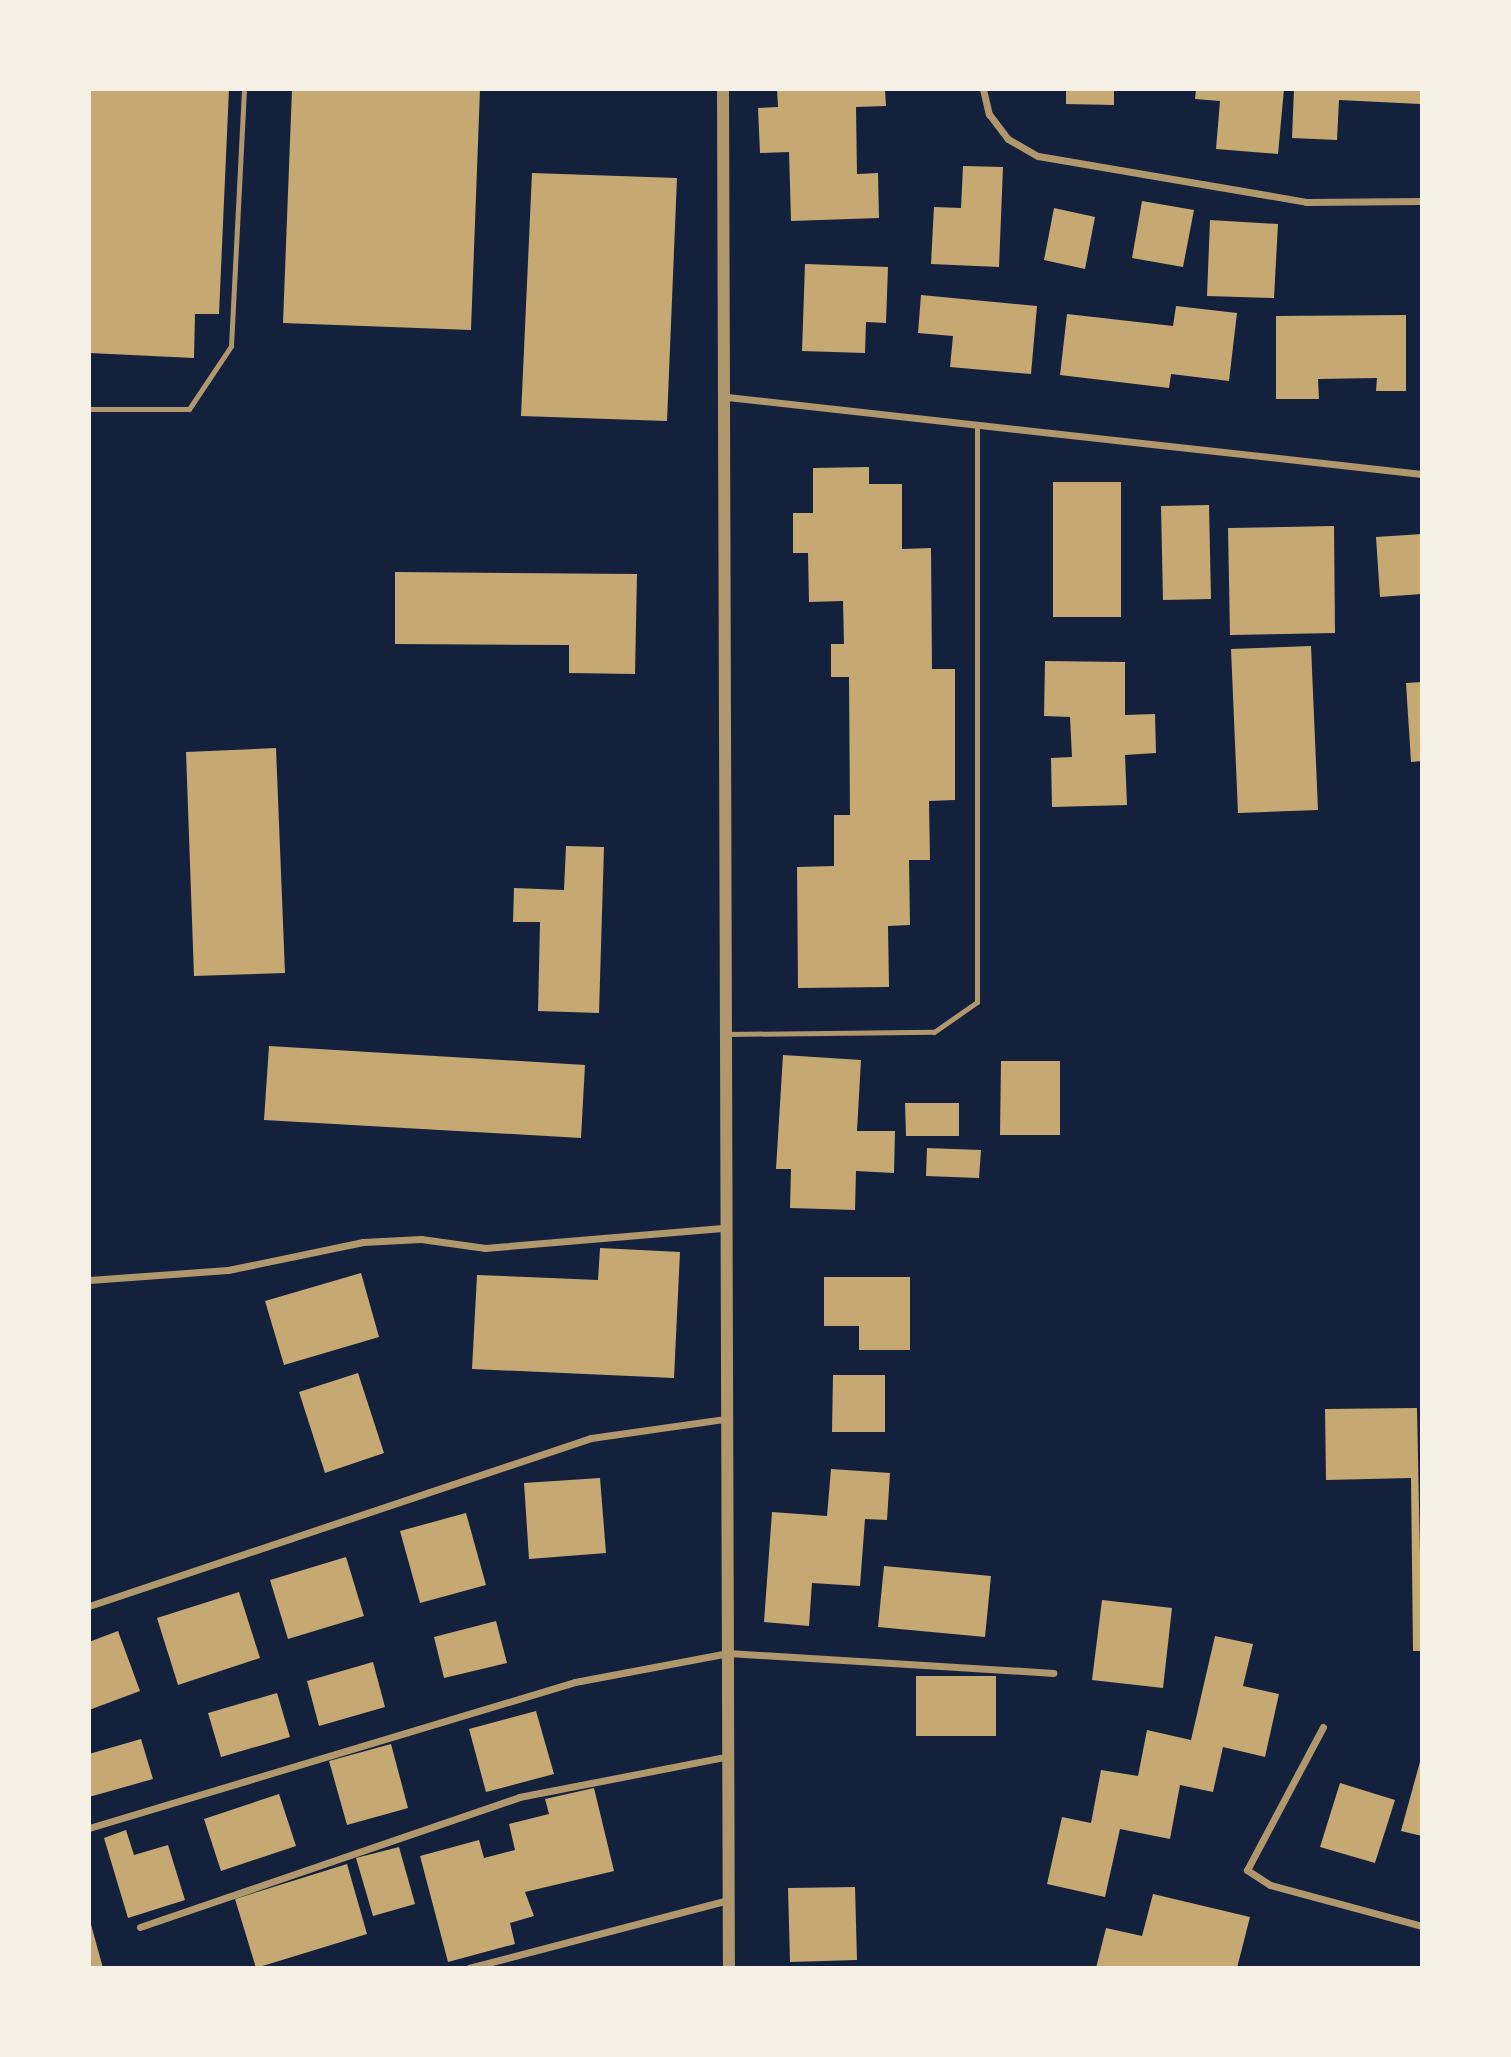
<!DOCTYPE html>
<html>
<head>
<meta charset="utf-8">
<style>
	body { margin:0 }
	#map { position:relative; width:1511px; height:2057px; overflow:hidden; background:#14213d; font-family:"Times New Roman",serif }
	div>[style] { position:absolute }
	.building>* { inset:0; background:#c6a872 }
	.service>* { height:5px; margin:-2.5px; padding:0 2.5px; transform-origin:2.5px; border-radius:2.5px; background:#b1986c }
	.minor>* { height:7px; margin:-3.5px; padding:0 3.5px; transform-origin:3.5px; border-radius:3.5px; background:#b1986c }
	.tertiary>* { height:12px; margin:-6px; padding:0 6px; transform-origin:6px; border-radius:6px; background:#b1986c }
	span { translate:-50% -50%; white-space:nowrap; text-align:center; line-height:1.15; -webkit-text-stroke:7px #f6f1e7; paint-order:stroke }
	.frame { position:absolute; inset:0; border:91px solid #f6f1e7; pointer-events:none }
</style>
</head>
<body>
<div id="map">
	<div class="building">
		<i style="clip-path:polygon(89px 89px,229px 89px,219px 314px,195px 314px,194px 358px,89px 353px)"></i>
		<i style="clip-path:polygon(292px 89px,480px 89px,471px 330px,283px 323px)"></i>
		<i style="clip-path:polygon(777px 89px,885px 89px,886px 106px,856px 107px,857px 174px,878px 173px,879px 218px,791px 221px,789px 152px,760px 153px,758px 108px,778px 107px)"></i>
		<i style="clip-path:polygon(1066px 89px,1114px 89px,1114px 105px,1066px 104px)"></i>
		<i style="clip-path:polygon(1196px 89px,1284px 89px,1278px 154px,1216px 149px,1220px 101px,1195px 99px)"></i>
		<i style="clip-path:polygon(1294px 89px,1421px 89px,1420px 104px,1339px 100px,1337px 140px,1292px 138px)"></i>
		<i style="clip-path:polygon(963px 166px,1003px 167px,999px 267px,931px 264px,934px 207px,961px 208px)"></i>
		<i style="clip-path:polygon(532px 173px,677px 178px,667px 421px,521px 416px)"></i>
		<i style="clip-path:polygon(1142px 201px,1194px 210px,1183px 267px,1132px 258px)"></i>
		<i style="clip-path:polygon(1054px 208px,1095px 217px,1085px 269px,1044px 260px)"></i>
		<i style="clip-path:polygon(1210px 220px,1278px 224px,1274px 298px,1207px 296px)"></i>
		<i style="clip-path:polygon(805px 264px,888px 267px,886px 323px,866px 322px,865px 353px,802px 351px)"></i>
		<i style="clip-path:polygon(921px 295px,1037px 306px,1031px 374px,950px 367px,953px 336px,918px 333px)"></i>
		<i style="clip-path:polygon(1176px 306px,1237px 313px,1229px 381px,1171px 374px,1169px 388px,1060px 375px,1067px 314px,1173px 326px)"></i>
		<i style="clip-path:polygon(1406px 315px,1406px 391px,1376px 391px,1377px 378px,1318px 379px,1319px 399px,1276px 399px,1276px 316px)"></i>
		<i style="clip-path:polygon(869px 467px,869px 484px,902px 484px,902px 549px,931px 548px,932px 669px,955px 669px,955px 800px,929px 801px,930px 860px,909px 860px,910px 925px,888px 926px,889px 987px,798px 988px,797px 867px,834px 866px,834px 815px,850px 815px,849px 677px,831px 677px,831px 644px,844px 644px,843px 601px,809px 602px,808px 553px,793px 553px,793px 513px,813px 513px,813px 468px)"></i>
		<i style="clip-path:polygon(1053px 482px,1121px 482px,1121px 617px,1053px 617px)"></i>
		<i style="clip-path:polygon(1209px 505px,1211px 599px,1163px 600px,1161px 506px)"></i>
		<i style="clip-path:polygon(1334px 526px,1335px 633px,1230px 635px,1228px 528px)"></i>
		<i style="clip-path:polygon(1422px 534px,1422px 594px,1380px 597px,1376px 537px)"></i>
		<i style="clip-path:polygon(395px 572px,637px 574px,635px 674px,569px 673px,569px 645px,395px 644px)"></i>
		<i style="clip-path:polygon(1311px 646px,1318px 810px,1238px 813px,1231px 649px)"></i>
		<i style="clip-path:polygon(1045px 661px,1125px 662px,1125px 715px,1155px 714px,1156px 753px,1125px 755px,1127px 805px,1052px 807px,1051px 758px,1072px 757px,1070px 717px,1044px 716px)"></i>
		<i style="clip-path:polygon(1422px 682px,1422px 761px,1411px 762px,1406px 683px)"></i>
		<i style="clip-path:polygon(276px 748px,285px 973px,194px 976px,186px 752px)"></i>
		<i style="clip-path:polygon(566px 846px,604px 847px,599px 1013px,538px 1011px,540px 922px,513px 922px,514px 888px,564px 890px)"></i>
		<i style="clip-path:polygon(269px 1046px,585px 1065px,581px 1138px,264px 1120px)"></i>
		<i style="clip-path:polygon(783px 1055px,861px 1060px,857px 1131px,895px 1131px,894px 1173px,856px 1171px,855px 1210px,790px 1208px,791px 1169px,776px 1169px)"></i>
		<i style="clip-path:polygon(1001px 1061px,1060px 1061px,1060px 1135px,1000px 1135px)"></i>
		<i style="clip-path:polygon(905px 1103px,959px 1103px,959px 1136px,906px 1136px)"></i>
		<i style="clip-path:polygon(927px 1148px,981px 1150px,979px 1178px,926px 1176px)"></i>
		<i style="clip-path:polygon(600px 1248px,680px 1252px,674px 1378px,472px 1369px,477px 1275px,598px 1280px)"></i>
		<i style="clip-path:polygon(361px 1273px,379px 1337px,284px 1365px,265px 1301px)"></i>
		<i style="clip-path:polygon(824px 1277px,910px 1277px,910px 1350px,859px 1350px,859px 1326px,824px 1326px)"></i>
		<i style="clip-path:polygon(358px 1373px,384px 1453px,325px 1473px,299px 1392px)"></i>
		<i style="clip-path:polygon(833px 1375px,885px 1375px,885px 1432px,832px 1432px)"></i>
		<i style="clip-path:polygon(1417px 1408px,1422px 1651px,1413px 1651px,1411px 1478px,1326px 1480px,1325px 1409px)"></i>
		<i style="clip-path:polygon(831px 1469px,890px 1473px,887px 1520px,865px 1519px,860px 1586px,812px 1583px,809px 1626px,764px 1622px,772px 1512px,827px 1516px)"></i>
		<i style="clip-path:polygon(600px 1478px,606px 1553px,529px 1559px,524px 1483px)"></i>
		<i style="clip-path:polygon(466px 1513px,486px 1585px,420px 1603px,400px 1531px)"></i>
		<i style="clip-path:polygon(346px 1557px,364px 1616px,288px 1639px,270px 1580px)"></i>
		<i style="clip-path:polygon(884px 1566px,991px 1576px,985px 1637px,878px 1627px)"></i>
		<i style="clip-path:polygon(239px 1592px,260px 1658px,178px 1685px,157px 1618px)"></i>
		<i style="clip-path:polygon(1102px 1600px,1172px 1608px,1163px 1688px,1092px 1680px)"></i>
		<i style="clip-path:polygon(496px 1621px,507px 1663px,444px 1678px,434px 1637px)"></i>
		<i style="clip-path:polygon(118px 1631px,140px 1691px,89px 1710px,89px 1642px)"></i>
		<i style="clip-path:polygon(1215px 1636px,1253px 1644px,1243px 1686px,1279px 1694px,1265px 1757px,1223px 1747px,1213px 1792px,1180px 1785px,1170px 1839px,1120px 1829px,1105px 1897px,1047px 1884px,1062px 1817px,1091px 1823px,1101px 1770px,1138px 1776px,1147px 1730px,1191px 1740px)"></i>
		<i style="clip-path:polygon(373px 1662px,385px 1707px,319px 1726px,307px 1681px)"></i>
		<i style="clip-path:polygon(916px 1676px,996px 1676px,996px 1736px,916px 1736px)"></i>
		<i style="clip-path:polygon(277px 1693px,290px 1737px,221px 1757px,208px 1713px)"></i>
		<i style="clip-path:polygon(536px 1711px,554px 1774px,486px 1792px,469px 1729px)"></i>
		<i style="clip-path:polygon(141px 1739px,153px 1779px,89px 1797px,89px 1754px)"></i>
		<i style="clip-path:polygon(391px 1744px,408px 1808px,347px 1825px,329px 1761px)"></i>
		<i style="clip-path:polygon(1421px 1758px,1422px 1758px,1422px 1836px,1401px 1831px)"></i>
		<i style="clip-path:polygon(1340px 1783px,1395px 1800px,1375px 1863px,1320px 1847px)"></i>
		<i style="clip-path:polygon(594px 1788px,614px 1871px,525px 1892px,534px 1916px,510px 1923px,515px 1944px,448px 1962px,420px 1856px,479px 1840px,484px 1858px,515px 1850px,509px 1824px,549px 1814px,545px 1799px)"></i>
		<i style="clip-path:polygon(279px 1794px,296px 1846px,221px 1871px,204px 1819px)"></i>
		<i style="clip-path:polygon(126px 1830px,134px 1855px,168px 1845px,185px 1900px,128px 1918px,104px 1838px)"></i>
		<i style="clip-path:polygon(399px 1847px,415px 1904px,373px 1916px,356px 1858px)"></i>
		<i style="clip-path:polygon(347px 1864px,367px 1934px,256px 1968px,235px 1899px)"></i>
		<i style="clip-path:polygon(855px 1887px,857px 1960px,790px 1962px,788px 1888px)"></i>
		<i style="clip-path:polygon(1153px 1894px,1250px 1917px,1237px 1968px,1096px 1968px,1106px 1928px,1142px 1936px)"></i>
		<i style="clip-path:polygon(89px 1921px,90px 1921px,103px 1968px,89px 1968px)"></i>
	</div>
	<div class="service">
		<i style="left:89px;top:409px;width:100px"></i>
		<i style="left:189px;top:409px;width:76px;rotate:-56.3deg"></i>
		<i style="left:231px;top:346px;width:257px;rotate:-87.1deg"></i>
		<i style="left:727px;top:1034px;width:207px;rotate:-0.6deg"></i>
		<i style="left:934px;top:1032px;width:52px;rotate:-34.9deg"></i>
		<i style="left:977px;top:1002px;width:577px;rotate:-90deg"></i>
	</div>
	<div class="minor">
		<i style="left:983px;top:89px;width:26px;rotate:77deg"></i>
		<i style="left:989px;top:114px;width:31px;rotate:53deg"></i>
		<i style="left:1008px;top:139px;width:34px;rotate:30deg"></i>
		<i style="left:1038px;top:156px;width:272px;rotate:9.7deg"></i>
		<i style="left:1306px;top:202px;width:116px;rotate:-0.5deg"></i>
		<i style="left:727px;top:397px;width:699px;rotate:6.32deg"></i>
		<i style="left:89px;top:1280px;width:139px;rotate:-4.1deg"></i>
		<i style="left:228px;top:1270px;width:138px;rotate:-11.7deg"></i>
		<i style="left:363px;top:1242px;width:58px;rotate:-3deg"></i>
		<i style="left:421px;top:1239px;width:65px;rotate:8deg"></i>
		<i style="left:485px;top:1248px;width:241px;rotate:-4.8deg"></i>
		<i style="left:89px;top:1606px;width:529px;rotate:-18.5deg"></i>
		<i style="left:591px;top:1438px;width:134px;rotate:-8.1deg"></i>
		<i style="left:1323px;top:1727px;width:162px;rotate:118deg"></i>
		<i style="left:1247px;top:1870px;width:27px;rotate:33deg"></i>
		<i style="left:1270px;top:1885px;width:157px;rotate:15.1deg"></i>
		<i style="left:89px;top:1828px;width:507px;rotate:-16.72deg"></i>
		<i style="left:575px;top:1682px;width:156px;rotate:-10.7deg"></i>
		<i style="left:728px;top:1653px;width:326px;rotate:3.5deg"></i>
		<i style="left:140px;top:1927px;width:401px;rotate:-18.9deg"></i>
		<i style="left:519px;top:1797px;width:214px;rotate:-11deg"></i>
		<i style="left:469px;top:1968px;width:268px;rotate:-14.7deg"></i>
	</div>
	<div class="tertiary">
		<i style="left:723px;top:89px;width:1879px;rotate:89.82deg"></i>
	</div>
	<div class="frame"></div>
</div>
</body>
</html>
